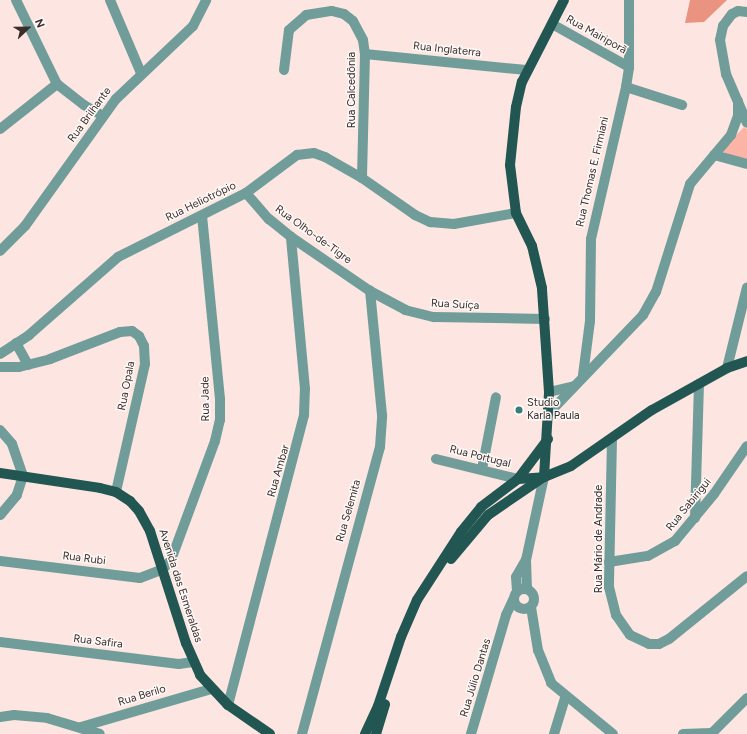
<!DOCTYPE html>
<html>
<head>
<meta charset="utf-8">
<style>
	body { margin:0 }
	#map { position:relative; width:747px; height:734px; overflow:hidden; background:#fde6e1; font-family:Figtree,sans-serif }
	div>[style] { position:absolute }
	.green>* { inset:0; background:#fbb4a5 }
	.forest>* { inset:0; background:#ea9381 }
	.minor>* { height:10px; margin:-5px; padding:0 5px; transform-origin:5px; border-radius:5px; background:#709d99 }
	.minor>.ring { margin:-5px; padding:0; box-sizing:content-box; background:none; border:10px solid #709d99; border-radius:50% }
	.major>* { height:10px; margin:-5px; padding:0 5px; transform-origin:5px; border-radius:5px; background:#215652 }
	.dots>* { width:11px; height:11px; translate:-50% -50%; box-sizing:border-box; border:2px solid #fef8f6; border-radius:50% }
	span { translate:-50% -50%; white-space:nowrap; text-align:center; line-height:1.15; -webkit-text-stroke:3px #fef8f6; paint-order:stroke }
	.street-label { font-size:11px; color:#392e2c }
	.poi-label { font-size:11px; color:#392e2c }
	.left { translate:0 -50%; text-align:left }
	.north { position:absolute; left:8px; top:8px; width:40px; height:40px; -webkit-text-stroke:3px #fef8f6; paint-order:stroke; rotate:68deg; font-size:11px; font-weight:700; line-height:16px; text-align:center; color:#392e2c }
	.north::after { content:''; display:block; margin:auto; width:14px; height:18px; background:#392e2c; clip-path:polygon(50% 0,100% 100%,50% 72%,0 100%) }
</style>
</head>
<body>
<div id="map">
	<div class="green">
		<i style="clip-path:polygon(744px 127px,747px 129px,747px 160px,725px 156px,723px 149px)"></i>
	</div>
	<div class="forest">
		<i style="clip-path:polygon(690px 0,727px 0,704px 22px,685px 23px)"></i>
	</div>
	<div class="minor">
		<i style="left:16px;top:0;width:93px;rotate:64deg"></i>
		<i style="left:57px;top:84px;width:34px;rotate:38deg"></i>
		<i style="left:84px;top:105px;width:22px;rotate:30deg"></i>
		<i style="left:110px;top:0;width:79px;rotate:67deg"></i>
		<i style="left:747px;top:12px;width:9px;rotate:-174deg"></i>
		<i style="left:738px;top:11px;width:7px;rotate:153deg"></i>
		<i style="left:732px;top:14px;width:15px;rotate:127deg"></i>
		<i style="left:723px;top:26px;width:14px;rotate:102deg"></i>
		<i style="left:720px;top:40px;width:35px;rotate:80deg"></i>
		<i style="left:726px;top:74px;width:53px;rotate:66.8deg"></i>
		<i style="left:552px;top:24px;width:88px;rotate:29.2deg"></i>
		<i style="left:365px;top:54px;width:162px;rotate:5.7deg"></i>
		<i style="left:284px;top:70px;width:40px;rotate:-82.9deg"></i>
		<i style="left:289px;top:30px;width:23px;rotate:-41deg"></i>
		<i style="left:306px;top:15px;width:26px;rotate:-9deg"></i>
		<i style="left:332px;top:11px;width:12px;rotate:14deg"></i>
		<i style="left:344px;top:14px;width:11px;rotate:38deg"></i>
		<i style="left:353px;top:21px;width:21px;rotate:62deg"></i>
		<i style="left:363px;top:40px;width:14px;rotate:82deg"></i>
		<i style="left:365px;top:54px;width:124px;rotate:91.4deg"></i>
		<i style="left:626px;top:87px;width:59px;rotate:17.8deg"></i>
		<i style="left:0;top:129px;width:73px;rotate:-38.3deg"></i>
		<i style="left:714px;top:155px;width:34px;rotate:15deg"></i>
		<i style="left:246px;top:193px;width:35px;rotate:49deg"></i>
		<i style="left:269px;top:219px;width:28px;rotate:39deg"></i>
		<i style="left:291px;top:237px;width:96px;rotate:34.4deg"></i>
		<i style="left:370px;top:291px;width:40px;rotate:28deg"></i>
		<i style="left:405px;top:310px;width:30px;rotate:14deg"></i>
		<i style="left:434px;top:317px;width:111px;rotate:1deg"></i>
		<i style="left:0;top:251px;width:35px;rotate:-45deg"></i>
		<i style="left:25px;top:226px;width:156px;rotate:-54.4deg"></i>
		<i style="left:116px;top:99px;width:106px;rotate:-43.5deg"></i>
		<i style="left:193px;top:26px;width:29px;rotate:-63deg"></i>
		<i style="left:16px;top:343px;width:25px;rotate:61deg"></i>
		<i style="left:0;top:354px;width:35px;rotate:-33deg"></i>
		<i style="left:29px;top:335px;width:118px;rotate:-41.2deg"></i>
		<i style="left:118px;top:257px;width:143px;rotate:-26.6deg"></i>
		<i style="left:246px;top:193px;width:64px;rotate:-36.7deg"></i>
		<i style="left:297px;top:155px;width:17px;rotate:-7deg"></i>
		<i style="left:314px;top:153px;width:12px;rotate:20deg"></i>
		<i style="left:325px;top:157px;width:43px;rotate:29.6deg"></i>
		<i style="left:362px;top:178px;width:65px;rotate:34.9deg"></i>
		<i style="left:415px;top:215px;width:17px;rotate:25deg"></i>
		<i style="left:430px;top:222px;width:24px;rotate:5deg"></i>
		<i style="left:454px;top:224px;width:63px;rotate:-10.1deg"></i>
		<i style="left:0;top:367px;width:19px"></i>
		<i style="left:19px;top:367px;width:32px;rotate:-14deg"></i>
		<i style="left:50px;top:359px;width:75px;rotate:-21.1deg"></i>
		<i style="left:120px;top:332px;width:12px;rotate:-5deg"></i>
		<i style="left:132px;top:331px;width:9px;rotate:36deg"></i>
		<i style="left:139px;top:336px;width:11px;rotate:63deg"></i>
		<i style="left:144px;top:346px;width:18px;rotate:87deg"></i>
		<i style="left:145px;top:364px;width:131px;rotate:102.8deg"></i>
		<i style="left:727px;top:368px;width:83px;rotate:-76.1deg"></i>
		<i style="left:583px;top:375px;width:54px;rotate:-82.6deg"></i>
		<i style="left:590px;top:321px;width:82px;rotate:-89.3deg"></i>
		<i style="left:591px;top:239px;width:156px;rotate:-77deg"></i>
		<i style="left:626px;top:87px;width:20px;rotate:-81deg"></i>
		<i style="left:629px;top:67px;width:67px;rotate:-90deg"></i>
		<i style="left:549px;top:392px;width:26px;rotate:-13deg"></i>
		<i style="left:549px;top:413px;width:136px;rotate:-46.2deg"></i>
		<i style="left:643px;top:315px;width:26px;rotate:-61deg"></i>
		<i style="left:656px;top:292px;width:113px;rotate:-72.5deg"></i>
		<i style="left:690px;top:184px;width:64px;rotate:-50.1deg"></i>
		<i style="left:731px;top:135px;width:20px;rotate:-70deg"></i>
		<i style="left:738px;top:116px;width:15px;rotate:-90deg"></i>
		<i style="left:0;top:430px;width:18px;rotate:49deg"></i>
		<i style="left:12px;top:444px;width:34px;rotate:71deg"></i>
		<i style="left:23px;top:476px;width:20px;rotate:108deg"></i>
		<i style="left:17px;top:495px;width:26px;rotate:130deg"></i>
		<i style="left:612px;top:439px;width:148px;rotate:91.2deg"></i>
		<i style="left:609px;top:587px;width:29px;rotate:76deg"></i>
		<i style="left:616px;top:615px;width:24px;rotate:55deg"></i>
		<i style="left:630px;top:635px;width:21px;rotate:25deg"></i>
		<i style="left:649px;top:644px;width:10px"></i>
		<i style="left:659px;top:644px;width:11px;rotate:-27deg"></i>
		<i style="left:669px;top:639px;width:100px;rotate:-38.9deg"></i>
		<i style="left:436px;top:459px;width:84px;rotate:13.7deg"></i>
		<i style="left:482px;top:469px;width:73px;rotate:-79deg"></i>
		<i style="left:695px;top:518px;width:134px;rotate:-88.3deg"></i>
		<i style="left:0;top:561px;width:141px;rotate:6.9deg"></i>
		<i style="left:140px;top:578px;width:25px;rotate:-21deg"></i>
		<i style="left:163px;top:569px;width:12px;rotate:-48deg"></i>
		<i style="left:171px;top:560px;width:127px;rotate:-69.7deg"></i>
		<i style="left:215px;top:441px;width:22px;rotate:-77deg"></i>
		<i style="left:220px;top:420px;width:21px;rotate:-90deg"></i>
		<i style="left:220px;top:399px;width:183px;rotate:-95.6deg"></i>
		<i style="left:609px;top:562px;width:39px;rotate:-9deg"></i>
		<i style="left:648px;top:556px;width:31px;rotate:-29deg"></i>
		<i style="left:675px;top:541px;width:61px;rotate:-50.3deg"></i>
		<i style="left:714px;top:494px;width:58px;rotate:-55.5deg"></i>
		<i class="ring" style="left:514px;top:589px;width:10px;height:10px"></i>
		<i style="left:527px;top:589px;width:29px;rotate:-92deg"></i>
		<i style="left:526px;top:560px;width:85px;rotate:-77.8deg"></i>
		<i style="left:517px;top:591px;width:14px;rotate:-94deg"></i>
		<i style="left:516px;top:577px;width:20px;rotate:-60deg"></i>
		<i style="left:531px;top:607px;width:44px;rotate:80.8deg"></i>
		<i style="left:538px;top:650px;width:35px;rotate:68deg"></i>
		<i style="left:551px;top:683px;width:80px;rotate:39.4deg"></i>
		<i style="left:0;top:642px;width:180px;rotate:7deg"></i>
		<i style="left:179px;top:664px;width:14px;rotate:-8deg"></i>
		<i style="left:228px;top:705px;width:300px;rotate:-75.3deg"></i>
		<i style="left:304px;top:415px;width:26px;rotate:-88deg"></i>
		<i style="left:305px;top:389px;width:153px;rotate:-95.3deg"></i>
		<i style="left:0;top:717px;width:14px;rotate:-8deg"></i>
		<i style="left:14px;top:715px;width:33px;rotate:5deg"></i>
		<i style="left:47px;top:718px;width:55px;rotate:16.8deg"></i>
		<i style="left:81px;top:727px;width:135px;rotate:-16.3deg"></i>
		<i style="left:302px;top:734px;width:297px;rotate:-74.8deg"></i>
		<i style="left:380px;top:447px;width:32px;rotate:-86deg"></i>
		<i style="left:382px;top:415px;width:125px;rotate:-95.5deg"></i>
		<i style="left:471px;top:734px;width:124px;rotate:-73.6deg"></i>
		<i style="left:506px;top:615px;width:17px;rotate:-65deg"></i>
		<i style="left:554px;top:734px;width:39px;rotate:-73deg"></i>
		<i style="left:683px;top:734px;width:28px;rotate:-2deg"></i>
		<i style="left:711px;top:734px;width:51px;rotate:-45deg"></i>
	</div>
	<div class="major">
		<i style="left:0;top:473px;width:101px;rotate:8.5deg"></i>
		<i style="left:100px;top:488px;width:16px;rotate:14deg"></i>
		<i style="left:116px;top:492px;width:17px;rotate:33deg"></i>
		<i style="left:130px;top:501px;width:13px;rotate:48deg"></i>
		<i style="left:139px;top:511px;width:23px;rotate:61deg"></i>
		<i style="left:150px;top:531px;width:118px;rotate:72.2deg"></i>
		<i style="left:186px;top:643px;width:35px;rotate:66deg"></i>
		<i style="left:200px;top:675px;width:41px;rotate:47deg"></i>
		<i style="left:228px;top:705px;width:51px;rotate:34.6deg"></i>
		<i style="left:544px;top:477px;width:85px;rotate:-86.6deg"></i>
		<i style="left:549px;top:392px;width:104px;rotate:-93.9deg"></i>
		<i style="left:542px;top:288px;width:43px;rotate:-103.4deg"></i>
		<i style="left:532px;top:246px;width:37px;rotate:-116deg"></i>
		<i style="left:516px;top:213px;width:48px;rotate:-97.1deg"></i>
		<i style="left:510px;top:165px;width:58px;rotate:-84.1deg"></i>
		<i style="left:516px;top:107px;width:26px;rotate:-77deg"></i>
		<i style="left:522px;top:82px;width:92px;rotate:-62.9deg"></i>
		<i style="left:518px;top:479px;width:50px;rotate:-53.1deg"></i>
		<i style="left:451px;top:559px;width:57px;rotate:-49.9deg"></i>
		<i style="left:488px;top:515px;width:65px;rotate:-34.4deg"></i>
		<i style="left:365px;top:734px;width:31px;rotate:-65deg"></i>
		<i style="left:378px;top:706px;width:73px;rotate:-71.6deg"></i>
		<i style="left:401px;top:637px;width:40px;rotate:-66.6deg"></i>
		<i style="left:417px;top:600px;width:81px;rotate:-57.1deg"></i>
		<i style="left:461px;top:532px;width:32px;rotate:-51deg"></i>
		<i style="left:481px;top:507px;width:46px;rotate:-37.1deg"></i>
		<i style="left:518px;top:479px;width:26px;rotate:-4deg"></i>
		<i style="left:544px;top:477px;width:29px;rotate:-22deg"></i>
		<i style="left:571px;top:466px;width:98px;rotate:-34.7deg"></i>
		<i style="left:652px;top:410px;width:86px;rotate:-29.2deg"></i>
		<i style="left:727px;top:368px;width:21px;rotate:-19deg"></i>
		<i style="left:376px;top:734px;width:31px;rotate:-73deg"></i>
	</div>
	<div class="dots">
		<i style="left:519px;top:410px;background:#377e79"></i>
	</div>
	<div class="street-label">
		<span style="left:596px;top:35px;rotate:29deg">Rua Mairiporã</span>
		<span style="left:447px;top:50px;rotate:6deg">Rua Inglaterra</span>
		<span style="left:352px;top:90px;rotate:-90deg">Rua Calcedônia</span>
		<span style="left:90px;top:115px;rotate:-54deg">Rua Brilhante</span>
		<span style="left:593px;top:172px;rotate:-77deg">Rua Thomas E. Firmiani</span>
		<span style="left:201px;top:202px;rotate:-26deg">Rua Heliotrópio</span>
		<span style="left:313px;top:235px;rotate:36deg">Rua Olho-de-Tigre</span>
		<span style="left:455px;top:305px;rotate:3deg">Rua Suíça</span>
		<span style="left:127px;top:386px;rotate:-79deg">Rua Opala</span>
		<span style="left:206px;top:399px;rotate:-91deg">Rua Jade</span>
		<span style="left:480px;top:457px;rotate:14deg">Rua Portugal</span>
		<span style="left:279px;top:471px;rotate:-74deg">Rua Ambar</span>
		<span style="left:689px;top:505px;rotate:-51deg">Rua Sabirigui</span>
		<span style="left:349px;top:511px;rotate:-74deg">Rua Selemita</span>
		<span style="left:599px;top:539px;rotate:-90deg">Rua Mário de Andrade</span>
		<span style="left:84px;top:559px;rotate:7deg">Rua Rubi</span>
		<span style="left:180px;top:586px;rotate:72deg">Avenida das Esmeraldas</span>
		<span style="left:98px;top:642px;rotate:7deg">Rua Safira</span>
		<span style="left:476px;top:678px;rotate:-73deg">Rua Júlio Dantas</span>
		<span style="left:142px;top:696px;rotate:-17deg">Rua Berilo</span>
	</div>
	<div class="poi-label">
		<span class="left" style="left:527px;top:410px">Studio<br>Karla Paula</span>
	</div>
	<div class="north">N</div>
</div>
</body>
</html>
